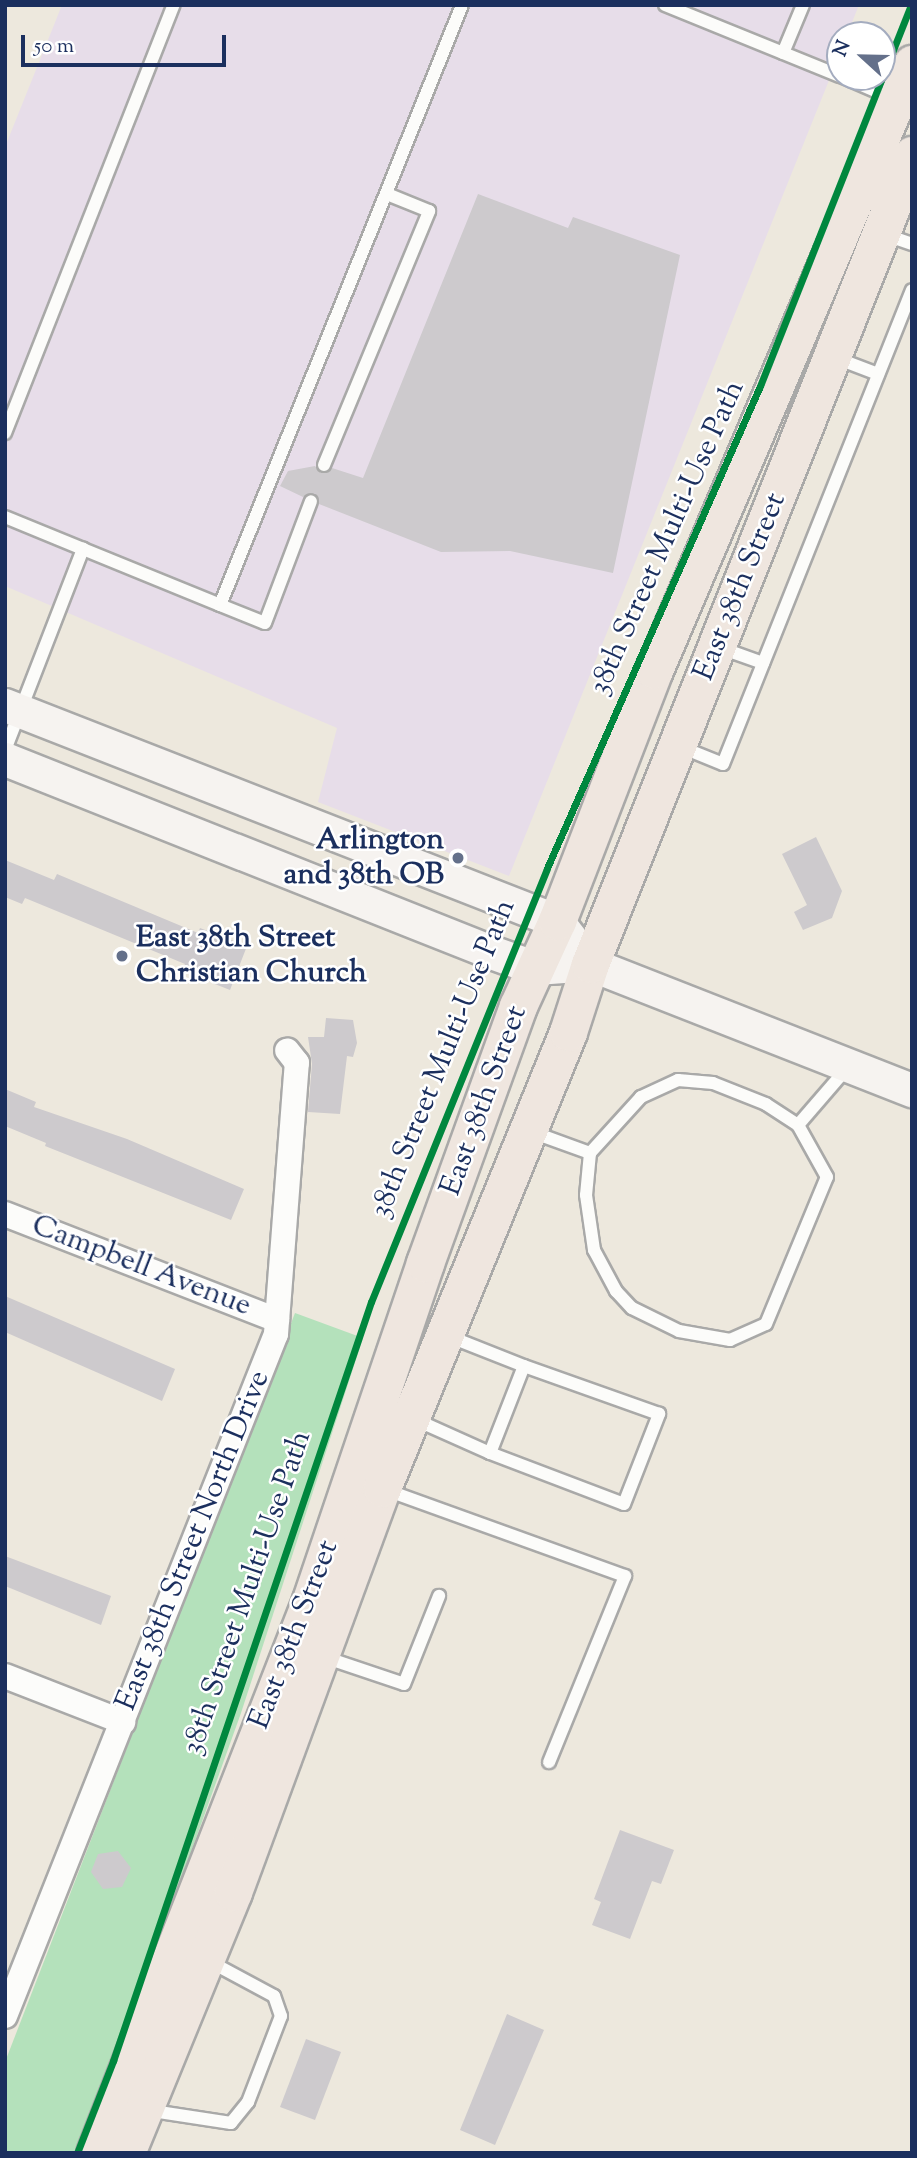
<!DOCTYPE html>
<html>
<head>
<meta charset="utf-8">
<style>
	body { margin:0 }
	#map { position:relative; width:917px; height:2158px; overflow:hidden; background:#ede8dd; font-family:"Sorts Mill Goudy",serif }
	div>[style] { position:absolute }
	.built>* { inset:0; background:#e7dde9 }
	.green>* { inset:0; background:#b4e1bb }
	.building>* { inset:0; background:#cdcacd }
	.roads { filter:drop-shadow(2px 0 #a9a9a8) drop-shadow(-2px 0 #a9a9a8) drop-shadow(0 2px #a9a9a8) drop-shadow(0 -2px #a9a9a8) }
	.lane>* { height:12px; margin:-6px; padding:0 6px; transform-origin:6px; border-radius:6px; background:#fcfcfa }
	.street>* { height:24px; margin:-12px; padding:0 12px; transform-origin:12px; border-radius:12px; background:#fcfcfa }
	.secondary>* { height:33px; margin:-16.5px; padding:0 16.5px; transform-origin:16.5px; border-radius:16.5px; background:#f6f3f0 }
	.primary>* { height:37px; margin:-18.5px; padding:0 18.5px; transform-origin:18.5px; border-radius:18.5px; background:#efe6df }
	.cycleway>* { height:7px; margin:-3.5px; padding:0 3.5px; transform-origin:3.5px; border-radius:3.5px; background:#00873e }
	.dots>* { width:19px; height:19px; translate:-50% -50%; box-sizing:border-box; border:4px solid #fff; border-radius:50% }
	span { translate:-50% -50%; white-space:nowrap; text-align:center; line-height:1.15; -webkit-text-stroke:5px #fff; paint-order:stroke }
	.street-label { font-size:30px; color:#1b2f5e }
	.poi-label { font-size:30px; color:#1b2f5e; font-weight:700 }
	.right { translate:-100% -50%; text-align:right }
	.left { translate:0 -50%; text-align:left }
	.frame { position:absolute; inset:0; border:7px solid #1b2f5e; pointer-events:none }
	.north { position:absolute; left:826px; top:21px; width:70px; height:70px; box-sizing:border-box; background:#fff; border:2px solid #a4acbf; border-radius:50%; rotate:292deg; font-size:19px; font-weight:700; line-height:28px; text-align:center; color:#1b2f5e }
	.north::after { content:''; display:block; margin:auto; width:24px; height:32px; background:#64708a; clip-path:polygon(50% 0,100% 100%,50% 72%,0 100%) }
	.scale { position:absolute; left:21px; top:35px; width:205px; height:32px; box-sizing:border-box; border:4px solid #1b2f5e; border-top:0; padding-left:9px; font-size:21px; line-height:24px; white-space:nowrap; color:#1b2f5e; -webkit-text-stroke:5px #fff; paint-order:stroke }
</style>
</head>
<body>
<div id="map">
	<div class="built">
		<i style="clip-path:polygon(62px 5px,859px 5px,847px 35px,840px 35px,840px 53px,509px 876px,318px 802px,337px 728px,5px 586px,5px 147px)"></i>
	</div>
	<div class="green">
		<i style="clip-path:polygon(295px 1313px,363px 1338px,241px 1713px,83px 2153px,5px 2153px,5px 2062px)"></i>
	</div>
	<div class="building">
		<i style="clip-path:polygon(478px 194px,568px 228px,573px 217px,680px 255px,613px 573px,510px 551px,441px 552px,319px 504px,315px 493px,303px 497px,280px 486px,288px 471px,315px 466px,321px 473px,332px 468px,363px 478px)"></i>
		<i style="clip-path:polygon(816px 837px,842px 891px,832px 918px,803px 930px,794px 912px,807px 905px,782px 854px)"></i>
		<i style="clip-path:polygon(5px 860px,54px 880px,57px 874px,198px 933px,200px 928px,247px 946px,230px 990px,182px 971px,185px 964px,93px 926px,25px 898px,22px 904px,5px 897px)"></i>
		<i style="clip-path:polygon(326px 1018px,353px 1020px,357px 1043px,353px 1057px,347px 1056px,340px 1114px,308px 1112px,312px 1064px,308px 1037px,324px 1037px)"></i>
		<i style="clip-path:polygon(5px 1089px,36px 1102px,34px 1107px,127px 1139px,244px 1189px,231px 1220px,45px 1146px,46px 1143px,5px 1126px)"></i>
		<i style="clip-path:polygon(5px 1296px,175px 1369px,162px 1401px,5px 1332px)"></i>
		<i style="clip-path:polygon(5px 1556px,111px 1596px,101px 1625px,5px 1586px)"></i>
		<i style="clip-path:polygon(620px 1830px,674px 1850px,661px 1884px,652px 1881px,630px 1939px,592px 1925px,601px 1902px,594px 1899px)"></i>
		<i style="clip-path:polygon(118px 1851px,131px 1868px,122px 1887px,103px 1889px,91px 1872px,98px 1854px)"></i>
		<i style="clip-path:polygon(507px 2014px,544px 2030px,495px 2145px,460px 2130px)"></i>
		<i style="clip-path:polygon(306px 2039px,341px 2052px,315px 2120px,280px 2107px)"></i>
	</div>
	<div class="roads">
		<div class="lane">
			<i style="left:665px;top:5px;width:189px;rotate:22.1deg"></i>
			<i style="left:783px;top:53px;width:52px;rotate:-67.4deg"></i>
			<i style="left:843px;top:77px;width:56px;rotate:23.3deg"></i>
			<i style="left:883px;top:234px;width:31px;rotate:19deg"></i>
			<i style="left:836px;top:358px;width:45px;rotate:20.9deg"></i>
			<i style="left:5px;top:433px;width:460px;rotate:-68.5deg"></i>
			<i style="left:324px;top:465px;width:275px;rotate:-67.5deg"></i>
			<i style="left:429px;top:211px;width:45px;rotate:-158deg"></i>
			<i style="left:5px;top:517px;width:84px;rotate:22.3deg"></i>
			<i style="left:220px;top:605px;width:48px;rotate:21.8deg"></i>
			<i style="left:265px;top:623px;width:130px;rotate:-69.3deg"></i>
			<i style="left:718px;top:647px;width:48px;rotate:19.6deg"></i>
			<i style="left:681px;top:747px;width:45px;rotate:22deg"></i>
			<i style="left:723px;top:764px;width:510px;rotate:-68.26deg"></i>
			<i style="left:5px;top:750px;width:216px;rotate:-68.8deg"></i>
			<i style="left:83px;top:549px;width:148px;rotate:22.2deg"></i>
			<i style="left:220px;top:605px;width:647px;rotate:-68.03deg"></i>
			<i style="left:798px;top:1125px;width:77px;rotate:-49.2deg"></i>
			<i style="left:532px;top:1132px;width:62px;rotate:19.9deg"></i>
			<i style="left:590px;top:1153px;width:42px;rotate:95.4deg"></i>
			<i style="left:586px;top:1195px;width:56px;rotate:81.7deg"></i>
			<i style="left:594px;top:1250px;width:47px;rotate:61.8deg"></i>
			<i style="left:616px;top:1291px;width:23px;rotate:47deg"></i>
			<i style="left:632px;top:1308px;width:52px;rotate:26.1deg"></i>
			<i style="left:679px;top:1331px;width:52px;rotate:10deg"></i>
			<i style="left:730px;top:1340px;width:39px;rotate:-24deg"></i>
			<i style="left:766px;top:1324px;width:159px;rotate:-67.5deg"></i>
			<i style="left:827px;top:1177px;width:60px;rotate:-119.1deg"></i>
			<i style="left:798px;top:1125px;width:38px;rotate:-147deg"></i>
			<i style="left:766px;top:1104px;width:57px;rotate:-158.4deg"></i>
			<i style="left:713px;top:1083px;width:35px;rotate:-175deg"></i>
			<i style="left:678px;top:1080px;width:41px;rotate:155.3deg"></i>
			<i style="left:641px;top:1097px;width:76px;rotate:132.3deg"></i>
			<i style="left:414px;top:1419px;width:83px;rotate:24.1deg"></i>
			<i style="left:490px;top:1453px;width:93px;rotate:-68.7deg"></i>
			<i style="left:524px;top:1366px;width:82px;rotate:-158.5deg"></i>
			<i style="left:490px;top:1453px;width:143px;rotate:20.8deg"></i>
			<i style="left:624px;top:1504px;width:97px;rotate:-68.7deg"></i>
			<i style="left:659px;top:1414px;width:143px;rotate:-160.4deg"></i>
			<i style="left:386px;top:1490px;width:254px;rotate:19.8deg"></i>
			<i style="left:625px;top:1576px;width:201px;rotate:112.2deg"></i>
			<i style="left:324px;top:1657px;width:84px;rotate:18.6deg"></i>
			<i style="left:404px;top:1684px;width:95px;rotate:-68.3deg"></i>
			<i style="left:146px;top:2110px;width:86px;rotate:8.7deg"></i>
			<i style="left:231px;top:2123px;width:27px;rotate:-51deg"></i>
			<i style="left:248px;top:2102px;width:92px;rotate:-69deg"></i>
			<i style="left:281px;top:2016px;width:21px;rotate:-109deg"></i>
			<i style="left:274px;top:1996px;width:74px;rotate:-151.7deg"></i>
		</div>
		<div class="street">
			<i style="left:5px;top:1214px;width:292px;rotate:21.3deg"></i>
			<i style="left:5px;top:1676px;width:127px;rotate:21.3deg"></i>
			<i style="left:5px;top:2016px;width:734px;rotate:-68.33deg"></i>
			<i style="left:276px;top:1334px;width:272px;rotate:-85.6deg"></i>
			<i style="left:297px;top:1063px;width:16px;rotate:-128deg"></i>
		</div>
		<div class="secondary">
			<i style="left:5px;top:705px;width:593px;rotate:21.37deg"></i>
			<i style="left:557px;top:921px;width:54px;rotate:52.5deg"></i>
			<i style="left:5px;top:759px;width:523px;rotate:21.66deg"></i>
			<i style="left:491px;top:952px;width:48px;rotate:19.6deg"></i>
			<i style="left:536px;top:968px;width:54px;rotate:-4.2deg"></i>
			<i style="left:590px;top:964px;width:346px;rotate:21.4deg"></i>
		</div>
		<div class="primary">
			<i style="left:95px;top:2153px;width:594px;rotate:-68.66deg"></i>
			<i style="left:311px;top:1600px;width:356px;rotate:-71.3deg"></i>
			<i style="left:425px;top:1263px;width:273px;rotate:-70.1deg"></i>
			<i style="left:518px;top:1006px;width:94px;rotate:-65.4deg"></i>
			<i style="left:557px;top:921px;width:269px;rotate:-68.9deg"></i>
			<i style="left:654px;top:670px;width:659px;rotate:-66.94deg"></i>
			<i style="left:126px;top:2153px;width:282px;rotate:-67.7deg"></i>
			<i style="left:233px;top:1892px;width:431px;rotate:-69.8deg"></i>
			<i style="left:382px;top:1488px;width:492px;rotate:-67.8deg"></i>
			<i style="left:568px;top:1032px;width:71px;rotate:-72.1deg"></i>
			<i style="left:590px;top:964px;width:871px;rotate:-68.3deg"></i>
		</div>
	</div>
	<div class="cycleway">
		<i style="left:77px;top:2153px;width:99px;rotate:-68.6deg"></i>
		<i style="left:113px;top:2061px;width:802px;rotate:-71.23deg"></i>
		<i style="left:371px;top:1302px;width:468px;rotate:-67.9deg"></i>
		<i style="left:547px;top:868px;width:527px;rotate:-66.16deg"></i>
		<i style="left:760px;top:386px;width:410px;rotate:-68.4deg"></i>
	</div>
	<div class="dots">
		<i style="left:458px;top:858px;background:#64708a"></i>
		<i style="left:122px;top:956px;background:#64708a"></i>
	</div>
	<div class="street-label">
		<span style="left:668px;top:538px;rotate:-66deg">38th Street Multi-Use Path</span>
		<span style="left:741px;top:587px;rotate:-68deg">East 38th Street</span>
		<span style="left:444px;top:1059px;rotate:-68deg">38th Street Multi-Use Path</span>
		<span style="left:485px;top:1101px;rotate:-70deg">East 38th Street</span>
		<span style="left:141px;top:1267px;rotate:21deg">Campbell Avenue</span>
		<span style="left:194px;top:1541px;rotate:-68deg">East 38th Street North Drive</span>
		<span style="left:248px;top:1593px;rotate:-71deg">38th Street Multi-Use Path</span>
		<span style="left:295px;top:1635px;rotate:-69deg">East 38th Street</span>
	</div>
	<div class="poi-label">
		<span class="right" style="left:444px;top:858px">Arlington<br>and 38th OB</span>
		<span class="left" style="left:136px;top:956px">East 38th Street<br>Christian Church</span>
	</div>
	<div class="frame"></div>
	<div class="north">N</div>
	<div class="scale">50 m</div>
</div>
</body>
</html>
